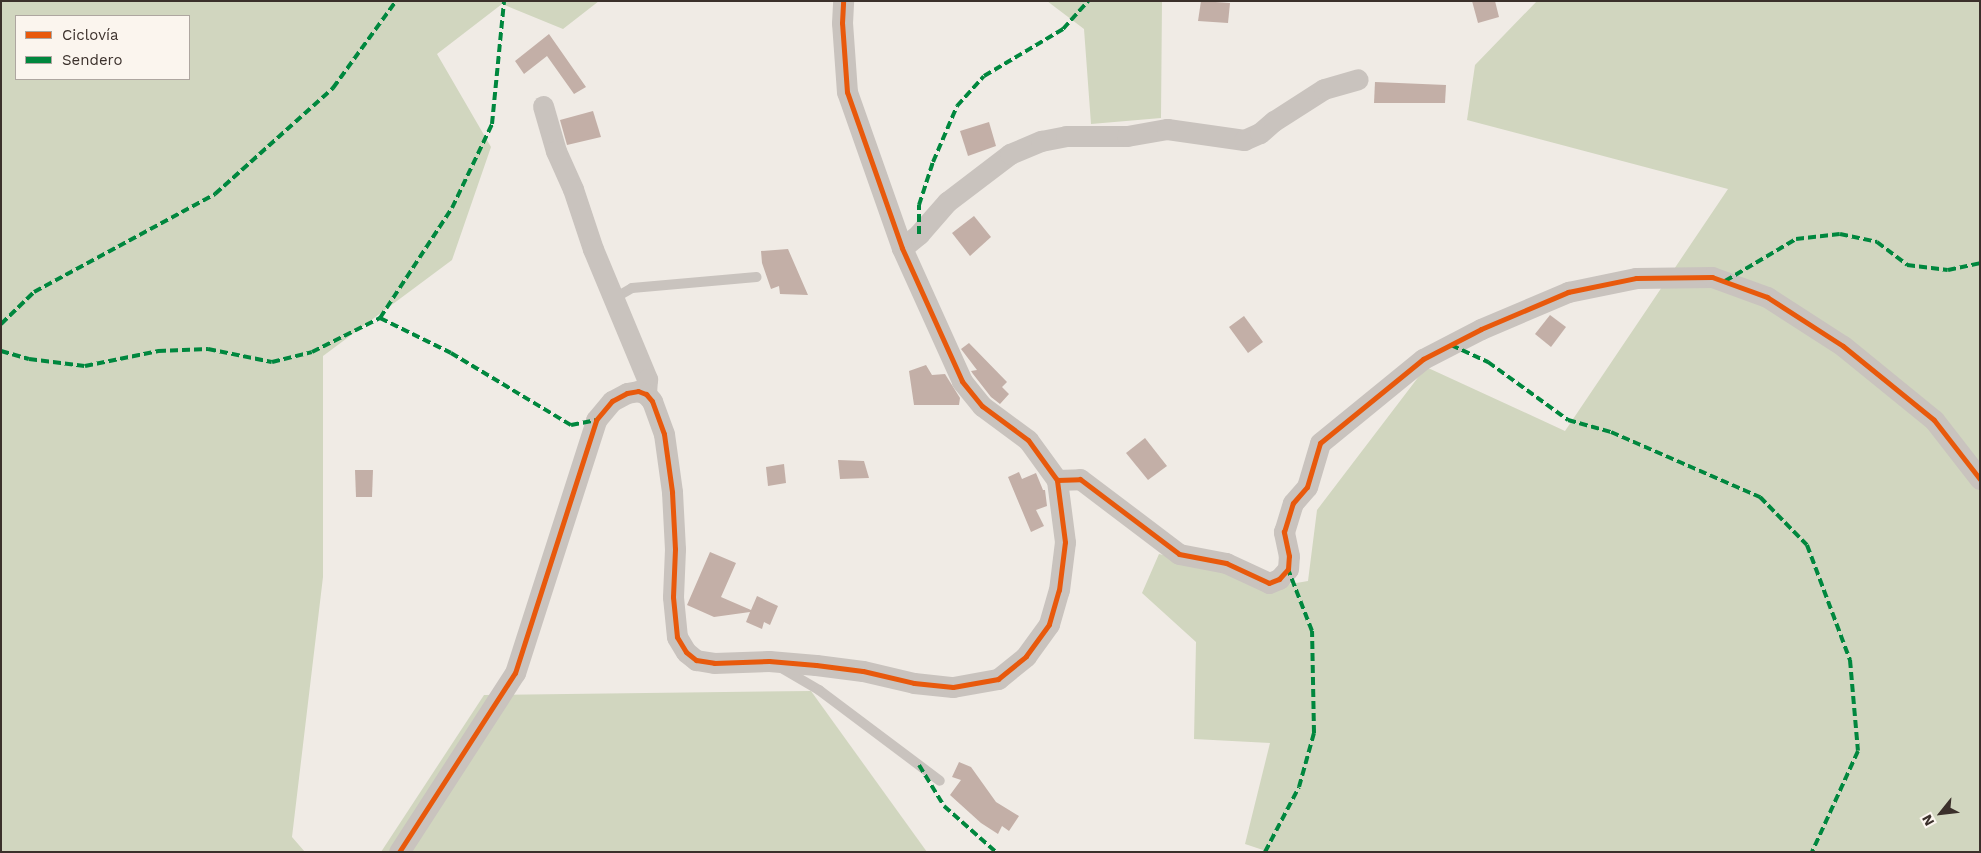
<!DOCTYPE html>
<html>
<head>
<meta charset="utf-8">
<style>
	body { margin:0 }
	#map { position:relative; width:1981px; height:853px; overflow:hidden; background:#f0ebe5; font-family:"Work Sans",sans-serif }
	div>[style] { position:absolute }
	.green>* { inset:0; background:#d1d6bf }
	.building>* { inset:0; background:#c3afa7 }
	.lane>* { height:10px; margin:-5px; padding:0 5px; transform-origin:5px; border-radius:5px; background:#c9c3be }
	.street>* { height:21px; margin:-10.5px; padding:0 10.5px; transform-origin:10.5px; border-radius:10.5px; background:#c9c3be }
	.quiet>* { height:4px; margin-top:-2px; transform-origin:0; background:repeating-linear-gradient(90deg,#00873e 0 8px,transparent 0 12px) }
	.cycleway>* { height:5px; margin:-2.5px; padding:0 2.5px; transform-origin:2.5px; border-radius:2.5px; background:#e8590c }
	span { translate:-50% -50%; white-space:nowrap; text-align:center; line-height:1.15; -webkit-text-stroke:5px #fbf5ee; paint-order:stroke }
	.frame { position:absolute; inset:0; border:2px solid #3b302b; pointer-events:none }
	.legend { position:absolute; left:15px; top:15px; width:175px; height:65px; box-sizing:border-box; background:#fbf5ee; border:1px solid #aea6a0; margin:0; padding:6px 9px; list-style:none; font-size:15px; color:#3b302b }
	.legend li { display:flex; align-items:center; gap:10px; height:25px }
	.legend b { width:25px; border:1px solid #aea6a0 }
	.north { position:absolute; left:1916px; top:788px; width:50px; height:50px; -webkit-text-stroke:4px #fbf5ee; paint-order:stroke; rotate:241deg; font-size:14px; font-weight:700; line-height:20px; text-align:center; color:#3b302b }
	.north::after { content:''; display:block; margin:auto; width:18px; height:22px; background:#3b302b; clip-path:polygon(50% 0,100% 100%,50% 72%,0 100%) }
</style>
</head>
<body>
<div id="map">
	<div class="green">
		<i style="clip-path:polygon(evenodd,1px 1px,599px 1px,563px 29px,502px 4px,437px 54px,491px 147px,452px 260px,323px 356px,323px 577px,292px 837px,305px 852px,1px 852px,1px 1px,16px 16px,189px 16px,189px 79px,16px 79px,16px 16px)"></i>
		<i style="clip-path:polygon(1047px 1px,1162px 1px,1161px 118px,1091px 124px,1084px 29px)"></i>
		<i style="clip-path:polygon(1537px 1px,1980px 1px,1980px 852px,1269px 852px,1245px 844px,1270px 743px,1194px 739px,1196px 642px,1142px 593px,1159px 554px,1218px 568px,1261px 589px,1308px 581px,1317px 510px,1426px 367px,1565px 431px,1728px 189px,1467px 120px,1475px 65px)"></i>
		<i style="clip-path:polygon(811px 691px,927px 852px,381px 852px,484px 695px)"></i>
	</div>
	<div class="building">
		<i style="clip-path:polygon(1201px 1px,1230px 3px,1228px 23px,1198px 21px)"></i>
		<i style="clip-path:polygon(1472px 1px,1495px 1px,1499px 17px,1478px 23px)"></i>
		<i style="clip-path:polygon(549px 34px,586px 87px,574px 94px,547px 56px,524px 74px,515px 61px)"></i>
		<i style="clip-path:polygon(1375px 82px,1446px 85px,1445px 103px,1374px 103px)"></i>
		<i style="clip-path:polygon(593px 111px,601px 137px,567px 145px,560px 120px)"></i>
		<i style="clip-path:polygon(989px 122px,996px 146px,968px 156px,960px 131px)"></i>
		<i style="clip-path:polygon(974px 216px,991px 237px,970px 256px,952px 233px)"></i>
		<i style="clip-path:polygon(788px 249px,808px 295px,780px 294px,779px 286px,771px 289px,762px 263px,761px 251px)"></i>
		<i style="clip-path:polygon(1550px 315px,1566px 327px,1551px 347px,1535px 334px)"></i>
		<i style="clip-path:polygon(1244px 316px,1263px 342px,1248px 353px,1229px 327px)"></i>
		<i style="clip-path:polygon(969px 343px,1007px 382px,1002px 387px,1009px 394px,1000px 404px,991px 397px,973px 374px,971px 371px,977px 370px,961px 349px)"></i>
		<i style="clip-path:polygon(926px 365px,932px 375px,945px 374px,960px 398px,959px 405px,914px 405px,909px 371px)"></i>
		<i style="clip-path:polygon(1145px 438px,1167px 466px,1148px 480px,1126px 453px)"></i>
		<i style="clip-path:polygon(838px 460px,864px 461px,869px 478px,840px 479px)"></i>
		<i style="clip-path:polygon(784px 464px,786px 483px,768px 486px,766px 467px)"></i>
		<i style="clip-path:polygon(355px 470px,373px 470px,372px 497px,356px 497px)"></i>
		<i style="clip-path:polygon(1019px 472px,1022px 479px,1036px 473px,1043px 490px,1045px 490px,1047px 506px,1036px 510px,1044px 526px,1031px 532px,1008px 477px)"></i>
		<i style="clip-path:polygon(710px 552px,736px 563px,721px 597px,751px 610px,757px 596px,778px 606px,770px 625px,764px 622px,762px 629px,746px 622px,750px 612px,714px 617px,687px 605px)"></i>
		<i style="clip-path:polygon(959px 762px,971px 767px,996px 802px,1019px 816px,1009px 831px,1002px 826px,998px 834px,981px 823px,950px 795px,961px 780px,952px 777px)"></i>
	</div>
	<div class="lane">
		<i style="left:613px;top:299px;width:22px;rotate:-30deg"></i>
		<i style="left:632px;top:288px;width:125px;rotate:-5deg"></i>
		<i style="left:778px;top:666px;width:48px;rotate:30.3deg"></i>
		<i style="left:819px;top:690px;width:151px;rotate:36.9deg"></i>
	</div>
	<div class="street">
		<i style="left:543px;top:106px;width:47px;rotate:73.9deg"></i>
		<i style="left:556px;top:151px;width:42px;rotate:65.9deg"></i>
		<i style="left:573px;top:189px;width:63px;rotate:71.6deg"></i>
		<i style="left:593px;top:249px;width:141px;rotate:67.4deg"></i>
		<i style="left:647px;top:379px;width:15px;rotate:94deg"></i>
		<i style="left:902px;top:248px;width:22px;rotate:-39deg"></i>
		<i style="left:919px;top:234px;width:43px;rotate:-48.8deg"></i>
		<i style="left:947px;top:202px;width:79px;rotate:-37.3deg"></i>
		<i style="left:1010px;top:154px;width:34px;rotate:-23deg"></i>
		<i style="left:1041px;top:141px;width:25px;rotate:-11deg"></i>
		<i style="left:1066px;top:136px;width:61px"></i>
		<i style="left:1127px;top:136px;width:41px;rotate:-9.9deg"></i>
		<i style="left:1167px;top:129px;width:78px;rotate:8.1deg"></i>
		<i style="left:1244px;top:140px;width:17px;rotate:-24deg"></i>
		<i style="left:1260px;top:133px;width:18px;rotate:-41deg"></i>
		<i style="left:1274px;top:121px;width:59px;rotate:-32.6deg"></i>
		<i style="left:1324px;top:89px;width:35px;rotate:-16deg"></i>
		<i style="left:1057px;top:480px;width:23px;rotate:-2deg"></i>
		<i style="left:1080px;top:479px;width:124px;rotate:37.1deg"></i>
		<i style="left:1179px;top:554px;width:48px;rotate:10.8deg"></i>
		<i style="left:1226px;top:563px;width:47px;rotate:24.9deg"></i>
		<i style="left:1269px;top:583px;width:11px;rotate:-22deg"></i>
		<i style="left:1279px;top:579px;width:13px;rotate:-48deg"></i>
		<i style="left:1288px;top:569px;width:13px;rotate:-86deg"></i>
		<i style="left:1289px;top:556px;width:25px;rotate:-102deg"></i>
		<i style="left:1284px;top:532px;width:30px;rotate:-73deg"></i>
		<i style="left:1293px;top:503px;width:21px;rotate:-49deg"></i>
		<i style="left:1307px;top:487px;width:46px;rotate:-73.5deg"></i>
		<i style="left:1320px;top:443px;width:133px;rotate:-39.2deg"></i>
		<i style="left:1423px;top:359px;width:65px;rotate:-27.3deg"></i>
		<i style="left:1481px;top:329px;width:95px;rotate:-23deg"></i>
		<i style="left:1568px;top:292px;width:69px;rotate:-11.6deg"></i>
		<i style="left:1636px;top:278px;width:76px;rotate:-0.8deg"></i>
		<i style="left:1712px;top:277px;width:59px;rotate:20deg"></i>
		<i style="left:1767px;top:297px;width:90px;rotate:32.8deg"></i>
		<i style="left:1843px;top:346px;width:117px;rotate:39.1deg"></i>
		<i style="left:1934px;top:420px;width:75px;rotate:52.1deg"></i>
		<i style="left:399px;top:852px;width:213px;rotate:-57.1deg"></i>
		<i style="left:515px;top:673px;width:266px;rotate:-72.2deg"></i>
		<i style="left:596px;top:420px;width:25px;rotate:-50deg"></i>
		<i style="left:612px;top:401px;width:17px;rotate:-28deg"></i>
		<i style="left:627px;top:393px;width:11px;rotate:-10deg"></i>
		<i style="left:638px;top:391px;width:9px;rotate:21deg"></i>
		<i style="left:646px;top:394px;width:9px;rotate:49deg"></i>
		<i style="left:652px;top:401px;width:35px;rotate:70deg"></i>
		<i style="left:664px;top:434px;width:59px;rotate:82.1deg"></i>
		<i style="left:672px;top:492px;width:57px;rotate:87deg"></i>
		<i style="left:675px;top:549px;width:48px;rotate:92.4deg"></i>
		<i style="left:673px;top:597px;width:40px;rotate:84.3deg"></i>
		<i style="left:677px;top:637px;width:17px;rotate:59deg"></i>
		<i style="left:686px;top:652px;width:13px;rotate:39deg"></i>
		<i style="left:696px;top:660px;width:18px;rotate:9deg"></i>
		<i style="left:714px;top:663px;width:55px;rotate:-2.1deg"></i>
		<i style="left:769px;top:661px;width:47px;rotate:4.9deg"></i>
		<i style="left:816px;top:665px;width:47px;rotate:7.3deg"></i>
		<i style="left:863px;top:671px;width:52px;rotate:13.2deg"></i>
		<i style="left:914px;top:683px;width:39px;rotate:6deg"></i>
		<i style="left:953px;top:687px;width:46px;rotate:-10.1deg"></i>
		<i style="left:998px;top:679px;width:36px;rotate:-39deg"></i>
		<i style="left:1026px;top:656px;width:39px;rotate:-54deg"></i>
		<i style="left:1049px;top:624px;width:35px;rotate:-74deg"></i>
		<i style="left:1059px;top:590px;width:48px;rotate:-82.9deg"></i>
		<i style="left:1065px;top:542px;width:63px;rotate:-97.4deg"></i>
		<i style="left:1057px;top:480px;width:49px;rotate:-125.9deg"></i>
		<i style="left:1028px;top:440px;width:57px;rotate:-143.5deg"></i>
		<i style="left:982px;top:406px;width:32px;rotate:-129deg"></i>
		<i style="left:962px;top:381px;width:146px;rotate:-114.3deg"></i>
		<i style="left:902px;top:248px;width:165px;rotate:-109.4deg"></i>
		<i style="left:847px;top:92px;width:69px;rotate:-94.1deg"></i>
		<i style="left:842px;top:23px;width:22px;rotate:-87deg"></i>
	</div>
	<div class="quiet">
		<i style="left:919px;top:234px;width:29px;rotate:-90deg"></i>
		<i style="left:919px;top:205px;width:45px;rotate:-72deg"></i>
		<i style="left:933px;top:162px;width:61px;rotate:-66.8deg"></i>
		<i style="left:957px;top:106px;width:40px;rotate:-48deg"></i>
		<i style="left:984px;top:76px;width:92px;rotate:-30.7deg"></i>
		<i style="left:1063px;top:29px;width:38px;rotate:-48deg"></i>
		<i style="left:1725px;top:281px;width:82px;rotate:-30.6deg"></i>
		<i style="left:1796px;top:239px;width:44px;rotate:-6.5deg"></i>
		<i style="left:1840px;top:234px;width:38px;rotate:12deg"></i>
		<i style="left:1877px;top:242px;width:38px;rotate:37deg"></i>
		<i style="left:1907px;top:265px;width:41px;rotate:7deg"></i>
		<i style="left:1948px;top:270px;width:33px;rotate:-12deg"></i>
		<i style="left:380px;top:318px;width:131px;rotate:-56.8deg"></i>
		<i style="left:452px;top:208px;width:93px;rotate:-64.5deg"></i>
		<i style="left:492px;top:124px;width:124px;rotate:-84.4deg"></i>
		<i style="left:1px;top:324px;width:46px;rotate:-44.1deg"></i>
		<i style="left:34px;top:292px;width:206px;rotate:-28.4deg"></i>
		<i style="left:215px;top:194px;width:159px;rotate:-41.9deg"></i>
		<i style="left:333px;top:88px;width:107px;rotate:-54.1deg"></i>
		<i style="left:1451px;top:345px;width:41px;rotate:24.7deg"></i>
		<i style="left:1488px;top:362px;width:99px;rotate:35.9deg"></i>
		<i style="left:1568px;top:420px;width:45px;rotate:15.6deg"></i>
		<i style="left:1611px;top:432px;width:163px;rotate:23.6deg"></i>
		<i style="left:1760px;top:497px;width:67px;rotate:45.6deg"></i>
		<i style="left:1807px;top:545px;width:123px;rotate:69.5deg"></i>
		<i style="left:1850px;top:660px;width:91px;rotate:85deg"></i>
		<i style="left:1858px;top:751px;width:111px;rotate:114.5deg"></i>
		<i style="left:1px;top:351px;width:29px;rotate:16deg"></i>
		<i style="left:29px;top:359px;width:56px;rotate:7.1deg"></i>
		<i style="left:85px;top:366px;width:75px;rotate:-11.6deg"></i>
		<i style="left:158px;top:351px;width:50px;rotate:-2.3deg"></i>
		<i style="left:208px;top:349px;width:65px;rotate:11.5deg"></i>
		<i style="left:272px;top:362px;width:41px;rotate:-14deg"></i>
		<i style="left:312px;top:352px;width:76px;rotate:-26.6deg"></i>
		<i style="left:380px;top:318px;width:79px;rotate:26.2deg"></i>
		<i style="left:451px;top:353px;width:140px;rotate:31deg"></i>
		<i style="left:571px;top:425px;width:25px;rotate:-11deg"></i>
		<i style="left:919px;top:765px;width:48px;rotate:58.6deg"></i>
		<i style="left:944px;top:806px;width:69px;rotate:41.5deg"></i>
		<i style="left:1265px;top:852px;width:73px;rotate:-62.4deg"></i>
		<i style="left:1299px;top:787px;width:56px;rotate:-74.5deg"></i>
		<i style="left:1314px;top:733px;width:102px;rotate:-91.1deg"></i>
		<i style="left:1312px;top:631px;width:66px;rotate:-111.2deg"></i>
	</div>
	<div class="cycleway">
		<i style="left:1057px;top:480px;width:23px;rotate:-2deg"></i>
		<i style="left:1080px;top:479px;width:124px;rotate:37.1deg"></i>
		<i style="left:1179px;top:554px;width:48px;rotate:10.8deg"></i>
		<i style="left:1226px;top:563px;width:47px;rotate:24.9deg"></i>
		<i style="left:1269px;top:583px;width:11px;rotate:-22deg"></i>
		<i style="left:1279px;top:579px;width:13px;rotate:-48deg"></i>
		<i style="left:1288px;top:569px;width:13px;rotate:-86deg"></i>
		<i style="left:1289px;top:556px;width:25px;rotate:-102deg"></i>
		<i style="left:1284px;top:532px;width:30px;rotate:-73deg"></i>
		<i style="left:1293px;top:503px;width:21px;rotate:-49deg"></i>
		<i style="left:1307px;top:487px;width:46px;rotate:-73.5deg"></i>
		<i style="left:1320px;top:443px;width:133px;rotate:-39.2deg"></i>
		<i style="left:1423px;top:359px;width:65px;rotate:-27.3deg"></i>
		<i style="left:1481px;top:329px;width:95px;rotate:-23deg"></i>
		<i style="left:1568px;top:292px;width:69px;rotate:-11.6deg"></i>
		<i style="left:1636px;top:278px;width:76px;rotate:-0.8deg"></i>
		<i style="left:1712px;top:277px;width:59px;rotate:20deg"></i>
		<i style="left:1767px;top:297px;width:90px;rotate:32.8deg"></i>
		<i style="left:1843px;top:346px;width:117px;rotate:39.1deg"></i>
		<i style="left:1934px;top:420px;width:75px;rotate:52.1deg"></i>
		<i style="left:399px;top:852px;width:213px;rotate:-57.1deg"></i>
		<i style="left:515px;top:673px;width:266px;rotate:-72.2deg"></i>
		<i style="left:596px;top:420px;width:25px;rotate:-50deg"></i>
		<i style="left:612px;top:401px;width:17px;rotate:-28deg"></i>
		<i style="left:627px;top:393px;width:11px;rotate:-10deg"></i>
		<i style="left:638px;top:391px;width:9px;rotate:21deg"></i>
		<i style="left:646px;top:394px;width:9px;rotate:49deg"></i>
		<i style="left:652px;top:401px;width:35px;rotate:70deg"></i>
		<i style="left:664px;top:434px;width:59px;rotate:82.1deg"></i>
		<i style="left:672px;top:492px;width:57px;rotate:87deg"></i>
		<i style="left:675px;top:549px;width:48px;rotate:92.4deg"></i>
		<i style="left:673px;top:597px;width:40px;rotate:84.3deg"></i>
		<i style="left:677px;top:637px;width:17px;rotate:59deg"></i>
		<i style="left:686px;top:652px;width:13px;rotate:39deg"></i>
		<i style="left:696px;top:660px;width:18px;rotate:9deg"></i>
		<i style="left:714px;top:663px;width:55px;rotate:-2.1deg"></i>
		<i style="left:769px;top:661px;width:47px;rotate:4.9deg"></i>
		<i style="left:816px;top:665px;width:47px;rotate:7.3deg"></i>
		<i style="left:863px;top:671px;width:52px;rotate:13.2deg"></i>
		<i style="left:914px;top:683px;width:39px;rotate:6deg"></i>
		<i style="left:953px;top:687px;width:46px;rotate:-10.1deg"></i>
		<i style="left:998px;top:679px;width:36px;rotate:-39deg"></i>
		<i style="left:1026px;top:656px;width:39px;rotate:-54deg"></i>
		<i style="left:1049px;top:624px;width:35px;rotate:-74deg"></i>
		<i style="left:1059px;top:590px;width:48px;rotate:-82.9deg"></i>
		<i style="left:1065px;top:542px;width:63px;rotate:-97.4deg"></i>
		<i style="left:1057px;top:480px;width:49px;rotate:-125.9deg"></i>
		<i style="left:1028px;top:440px;width:57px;rotate:-143.5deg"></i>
		<i style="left:982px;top:406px;width:32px;rotate:-129deg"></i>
		<i style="left:962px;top:381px;width:146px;rotate:-114.3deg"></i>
		<i style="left:902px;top:248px;width:165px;rotate:-109.4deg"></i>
		<i style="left:847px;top:92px;width:69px;rotate:-94.1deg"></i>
		<i style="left:842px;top:23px;width:22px;rotate:-87deg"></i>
	</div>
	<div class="frame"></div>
	<ul class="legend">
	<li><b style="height:6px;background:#e8590c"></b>Ciclovía</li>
	<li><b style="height:6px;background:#00873e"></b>Sendero</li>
	</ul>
	<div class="north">N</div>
</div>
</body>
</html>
